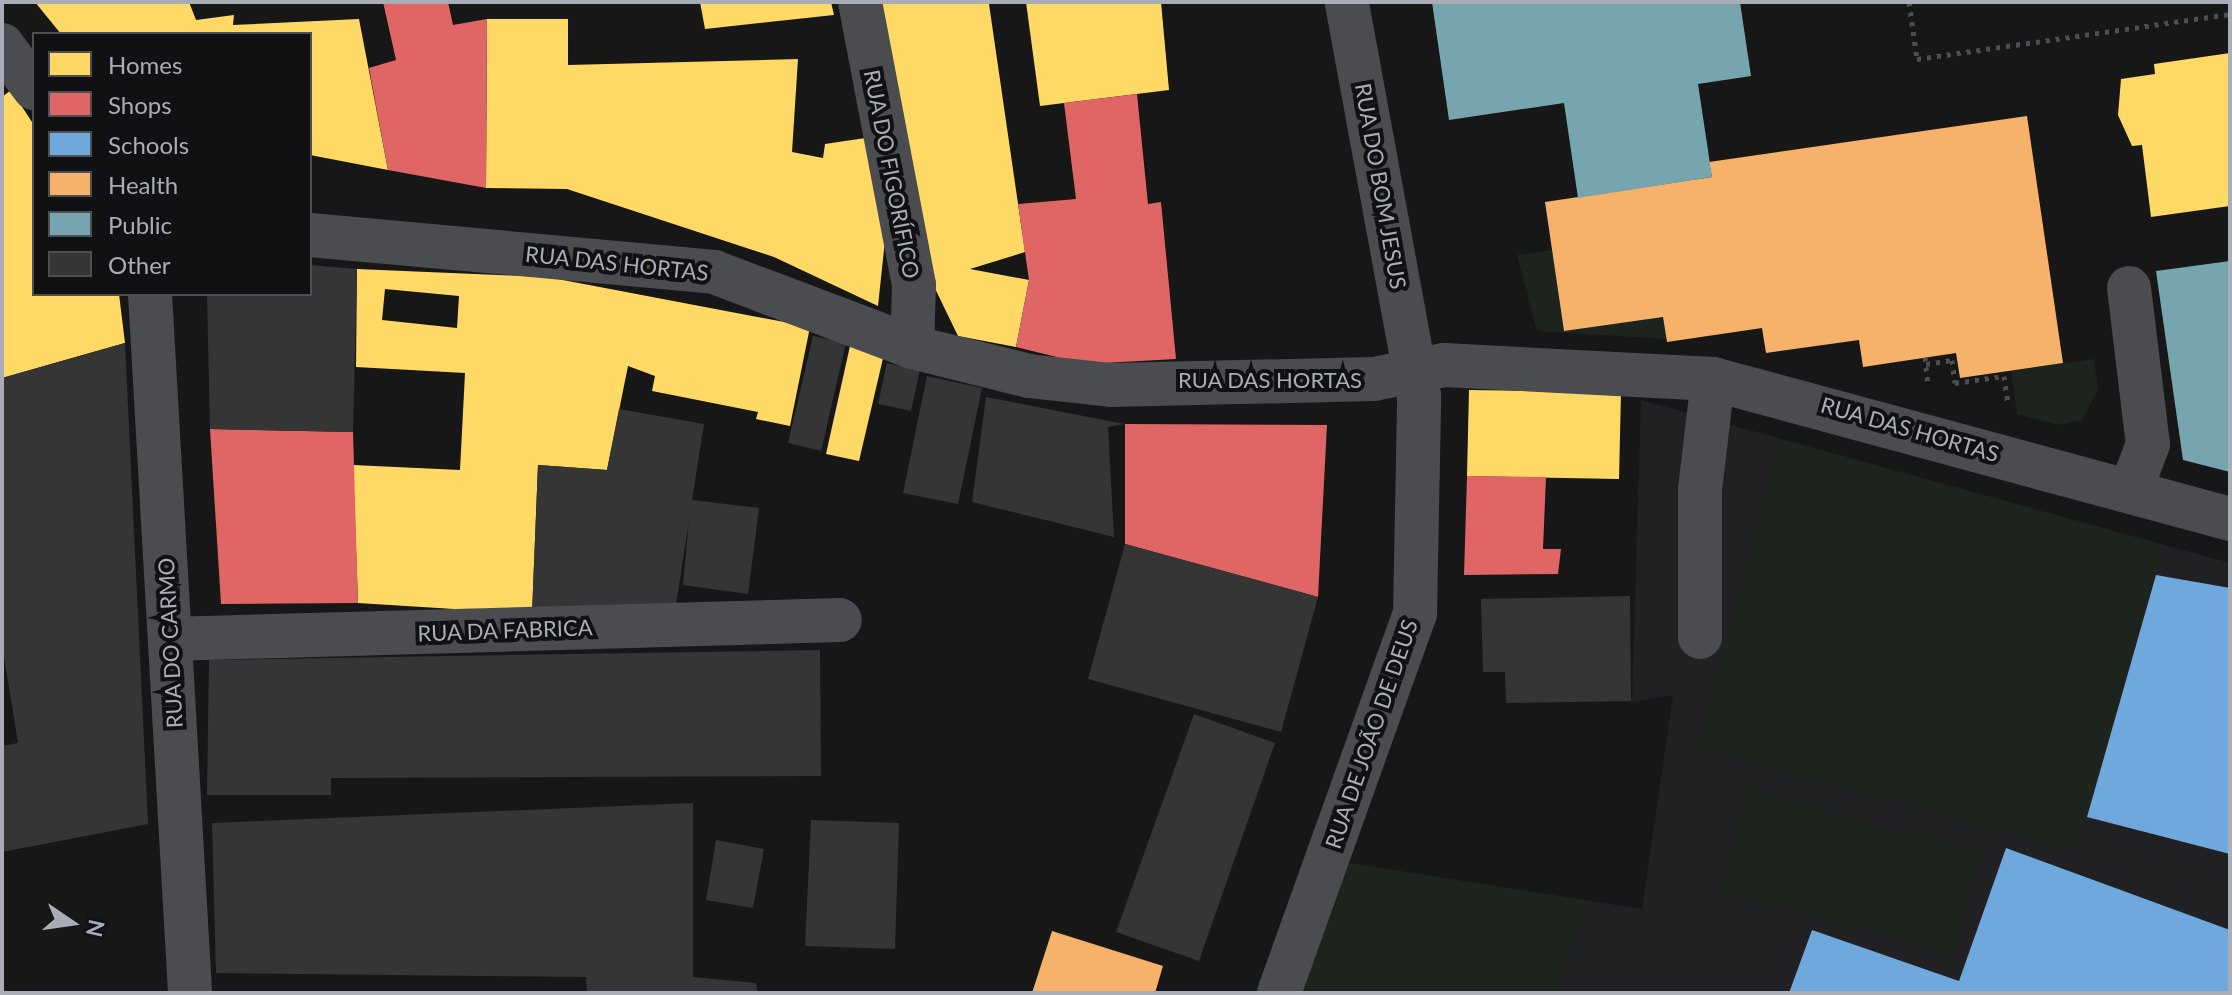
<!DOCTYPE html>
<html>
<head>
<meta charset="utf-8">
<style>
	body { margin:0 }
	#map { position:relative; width:2232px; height:995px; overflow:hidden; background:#171717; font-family:Lato,sans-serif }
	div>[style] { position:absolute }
	.built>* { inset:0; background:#212123 }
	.green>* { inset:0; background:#1d241e }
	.homes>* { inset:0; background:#ffd966 }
	.shops>* { inset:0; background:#e06666 }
	.schools>* { inset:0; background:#6fa8dc }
	.health>* { inset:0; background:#f6b26b }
	.public>* { inset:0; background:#76a5af }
	.building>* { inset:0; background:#353536 }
	.path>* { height:5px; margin-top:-2.5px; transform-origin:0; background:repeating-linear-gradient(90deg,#4d4e52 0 4px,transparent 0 10px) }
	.minor>* { height:44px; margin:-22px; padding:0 22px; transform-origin:22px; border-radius:22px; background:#4b4c50 }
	span { translate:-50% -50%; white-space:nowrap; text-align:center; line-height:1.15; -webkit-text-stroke:8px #111113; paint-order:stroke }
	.street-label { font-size:22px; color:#a8adb8 }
	.frame { position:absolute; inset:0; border:4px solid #a8adb8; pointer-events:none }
	.legend { position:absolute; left:32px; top:32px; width:280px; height:264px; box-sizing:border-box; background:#111113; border:2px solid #4d4f55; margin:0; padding:10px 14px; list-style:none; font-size:24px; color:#a8adb8 }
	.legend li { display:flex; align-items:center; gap:16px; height:40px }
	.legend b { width:40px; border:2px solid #4d4f55 }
	.north { position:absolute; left:32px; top:883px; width:80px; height:80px; -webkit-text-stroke:6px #111113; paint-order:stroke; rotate:103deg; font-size:22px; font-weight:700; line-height:32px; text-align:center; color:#a8adb8 }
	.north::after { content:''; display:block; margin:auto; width:28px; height:36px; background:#a8adb8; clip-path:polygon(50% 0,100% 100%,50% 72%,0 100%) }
</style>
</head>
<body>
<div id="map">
	<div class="built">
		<i style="clip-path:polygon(1641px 400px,2230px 563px,2230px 993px,1301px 993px,1349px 863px,1642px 909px,1673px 695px,1632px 702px)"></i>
	</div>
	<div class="green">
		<i style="clip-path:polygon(1552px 250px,1564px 331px,1663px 317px,1667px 339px,1537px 331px,1517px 255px)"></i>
		<i style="clip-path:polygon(2094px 359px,2098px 390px,2082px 420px,2058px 425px,2017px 414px,2011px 371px)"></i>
		<i style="clip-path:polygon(1780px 440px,2164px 545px,2077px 852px,1698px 747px)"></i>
		<i style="clip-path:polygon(1748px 790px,1981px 854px,1954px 954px,1720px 890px)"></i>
		<i style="clip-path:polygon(1349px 863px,1590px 901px,1556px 993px,1301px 993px)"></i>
	</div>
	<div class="homes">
		<i style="clip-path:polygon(35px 2px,189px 2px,196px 20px,234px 15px,233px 25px,359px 19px,388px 170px,310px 155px,310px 34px,61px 34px)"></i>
		<i style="clip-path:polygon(700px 2px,831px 2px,834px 15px,705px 29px)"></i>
		<i style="clip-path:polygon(877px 2px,989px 4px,1025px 252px,970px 269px,1029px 280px,1016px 347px,958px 336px,929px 276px)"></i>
		<i style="clip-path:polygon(1026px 2px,1161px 2px,1169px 90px,1040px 106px)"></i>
		<i style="clip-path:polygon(487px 19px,568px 19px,568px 65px,798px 59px,792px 152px,823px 158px,825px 144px,872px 137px,889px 203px,878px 306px,774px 257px,567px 189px,486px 188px)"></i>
		<i style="clip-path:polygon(2230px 53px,2230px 206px,2151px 217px,2142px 145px,2132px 146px,2118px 115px,2121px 79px,2155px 74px,2154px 64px)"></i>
		<i style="clip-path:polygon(11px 90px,34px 125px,34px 294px,119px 294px,125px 343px,2px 378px,2px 97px)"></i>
		<i style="clip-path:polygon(evenodd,357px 269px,547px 277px,810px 327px,790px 426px,756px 419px,758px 412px,652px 391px,655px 376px,628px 366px,607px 470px,538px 465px,532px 614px,358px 603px,353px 465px,460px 470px,465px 373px,356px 367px,357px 269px,385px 289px,459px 296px,457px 328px,382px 320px,385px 289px)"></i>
		<i style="clip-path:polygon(850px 346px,884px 354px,859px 461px,826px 454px)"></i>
		<i style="clip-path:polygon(1469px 390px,1621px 392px,1619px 479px,1467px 476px)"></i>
	</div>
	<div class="shops">
		<i style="clip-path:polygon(383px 2px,448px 2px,453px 25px,487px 19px,486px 188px,388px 170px,369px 68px,396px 60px)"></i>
		<i style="clip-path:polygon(1137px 94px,1148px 204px,1161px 202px,1176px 359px,1085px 364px,1016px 347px,1029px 280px,1018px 204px,1076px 199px,1064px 103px)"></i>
		<i style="clip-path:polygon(1125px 424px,1327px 425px,1318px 597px,1125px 544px)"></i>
		<i style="clip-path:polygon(210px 429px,353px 432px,358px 603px,221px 604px)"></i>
		<i style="clip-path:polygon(1467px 476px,1546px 477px,1543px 549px,1561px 549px,1558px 574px,1464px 575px)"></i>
	</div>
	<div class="schools">
		<i style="clip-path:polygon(2156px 575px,2230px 588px,2230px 854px,2087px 817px)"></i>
		<i style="clip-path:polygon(2006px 848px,2230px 930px,2230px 993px,1789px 993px,1812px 930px,1959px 981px)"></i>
	</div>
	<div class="health">
		<i style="clip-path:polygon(2027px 116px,2063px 363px,1960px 378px,1956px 353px,1863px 367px,1859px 340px,1766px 353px,1762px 328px,1667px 342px,1663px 317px,1564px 331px,1545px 202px,1712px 177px,1709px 162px)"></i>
		<i style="clip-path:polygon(1052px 931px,1163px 966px,1155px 993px,1032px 993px)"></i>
	</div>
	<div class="public">
		<i style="clip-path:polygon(1432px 2px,1740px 2px,1751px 76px,1698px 84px,1712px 177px,1578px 198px,1564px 103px,1449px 120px)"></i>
		<i style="clip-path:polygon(2230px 261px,2230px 472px,2183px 460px,2156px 271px)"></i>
	</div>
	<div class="building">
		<i style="clip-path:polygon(310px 265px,357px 269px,353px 432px,210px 429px,207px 294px,310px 294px)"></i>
		<i style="clip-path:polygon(813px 336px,846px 343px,821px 451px,788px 443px)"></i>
		<i style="clip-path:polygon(125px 343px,148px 824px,2px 852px,2px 746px,18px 743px,2px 644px,2px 378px)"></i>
		<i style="clip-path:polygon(887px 363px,920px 370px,911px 411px,878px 404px)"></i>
		<i style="clip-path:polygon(927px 376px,982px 388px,958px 504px,903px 493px)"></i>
		<i style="clip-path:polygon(986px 397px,1124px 424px,1108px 427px,1114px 537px,972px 502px)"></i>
		<i style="clip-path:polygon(619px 409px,704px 424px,692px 500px,759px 508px,748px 594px,683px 585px,689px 521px,674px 617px,532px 614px,538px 465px,607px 470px)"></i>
		<i style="clip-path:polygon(1125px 544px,1318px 597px,1281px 732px,1088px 679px)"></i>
		<i style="clip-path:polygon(1630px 596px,1631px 701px,1506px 703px,1505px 672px,1483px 672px,1481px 599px)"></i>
		<i style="clip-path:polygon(820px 650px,821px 776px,331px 778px,331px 795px,207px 795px,209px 660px)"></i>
		<i style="clip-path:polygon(1194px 714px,1275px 743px,1199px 961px,1116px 932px)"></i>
		<i style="clip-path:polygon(693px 803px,693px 977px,756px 983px,757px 993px,587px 993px,586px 977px,216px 973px,212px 823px)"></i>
		<i style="clip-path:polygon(811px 820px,899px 823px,895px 949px,805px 946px)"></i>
		<i style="clip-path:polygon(716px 840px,764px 849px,753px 908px,706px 900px)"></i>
	</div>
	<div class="path">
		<i style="left:1909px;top:2px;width:58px;rotate:82deg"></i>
		<i style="left:1917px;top:59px;width:316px;rotate:-8.2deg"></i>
		<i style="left:1925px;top:357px;width:27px;rotate:84deg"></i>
		<i style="left:1926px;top:364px;width:26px;rotate:-9deg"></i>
		<i style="left:1952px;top:360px;width:23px;rotate:83deg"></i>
		<i style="left:1955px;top:383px;width:49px;rotate:-8.1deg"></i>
		<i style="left:2004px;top:376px;width:29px;rotate:82deg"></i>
	</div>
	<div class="minor">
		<i style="left:860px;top:2px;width:288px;rotate:79.2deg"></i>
		<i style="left:914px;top:285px;width:62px;rotate:91.8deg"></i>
		<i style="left:2px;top:45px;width:54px;rotate:53.3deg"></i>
		<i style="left:310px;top:235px;width:406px;rotate:5.2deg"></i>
		<i style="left:714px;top:272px;width:212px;rotate:20.7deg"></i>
		<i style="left:912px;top:347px;width:121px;rotate:13.9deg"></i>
		<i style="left:1029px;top:376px;width:82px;rotate:6.3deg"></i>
		<i style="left:1111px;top:385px;width:263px;rotate:-1.3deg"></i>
		<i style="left:1374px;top:379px;width:71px;rotate:-11.3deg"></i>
		<i style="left:1444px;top:365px;width:269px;rotate:3deg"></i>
		<i style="left:1713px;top:379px;width:536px;rotate:15.15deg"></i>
		<i style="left:2129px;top:288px;width:157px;rotate:83.1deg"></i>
		<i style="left:2148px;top:444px;width:51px;rotate:110.6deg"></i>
		<i style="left:150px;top:294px;width:700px;rotate:86.72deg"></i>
		<i style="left:1700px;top:637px;width:147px;rotate:-90deg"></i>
		<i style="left:1700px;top:490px;width:112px;rotate:-83.3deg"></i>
		<i style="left:170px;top:639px;width:670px;rotate:-1.62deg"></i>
		<i style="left:1279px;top:993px;width:403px;rotate:-70.3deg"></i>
		<i style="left:1415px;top:614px;width:218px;rotate:-88.9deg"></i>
		<i style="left:1419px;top:396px;width:401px;rotate:-100.4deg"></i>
	</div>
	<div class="street-label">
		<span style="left:892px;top:174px;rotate:79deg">RUA DO FIGORÍFICO</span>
		<span style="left:1381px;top:186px;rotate:80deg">RUA DO BOM JESUS</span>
		<span style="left:617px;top:263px;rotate:6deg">RUA DAS HORTAS</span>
		<span style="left:1270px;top:380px">RUA DAS HORTAS</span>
		<span style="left:1910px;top:429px;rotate:16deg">RUA DAS HORTAS</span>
		<span style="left:505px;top:630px;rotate:-2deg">RUA DA FABRICA</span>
		<span style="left:170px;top:643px;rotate:-93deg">RUA DO CARMO</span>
		<span style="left:1371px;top:734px;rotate:-71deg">RUA DE JOÃO DE DEUS</span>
	</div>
	<div class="frame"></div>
	<ul class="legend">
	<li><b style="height:22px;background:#ffd966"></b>Homes</li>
	<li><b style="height:22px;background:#e06666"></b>Shops</li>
	<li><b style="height:22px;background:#6fa8dc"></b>Schools</li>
	<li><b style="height:22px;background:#f6b26b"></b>Health</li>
	<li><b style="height:22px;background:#76a5af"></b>Public</li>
	<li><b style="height:22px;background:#353536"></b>Other</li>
	</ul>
	<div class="north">N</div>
</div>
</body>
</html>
